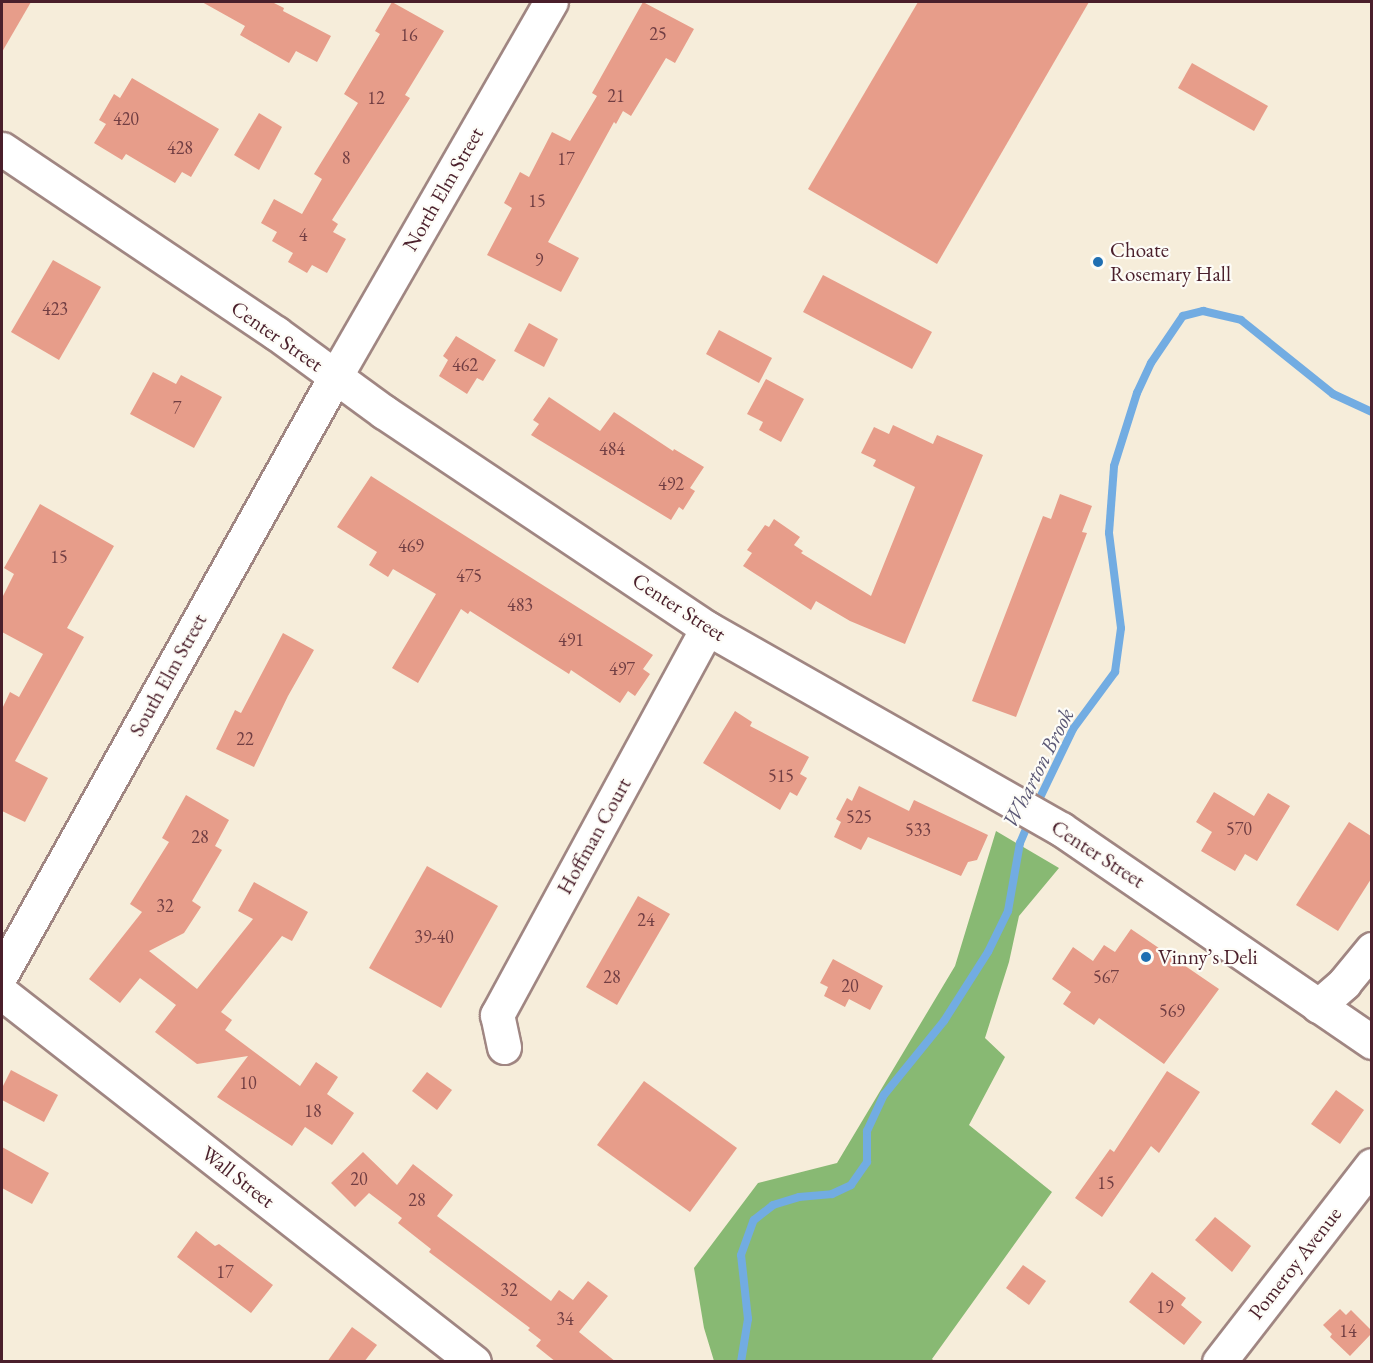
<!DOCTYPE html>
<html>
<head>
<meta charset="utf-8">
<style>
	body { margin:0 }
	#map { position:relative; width:1373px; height:1363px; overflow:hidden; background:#f6edda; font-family:"EB Garamond",serif }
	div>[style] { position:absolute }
	.forest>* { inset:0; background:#88b973 }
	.stream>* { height:8px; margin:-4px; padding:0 4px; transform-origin:4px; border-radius:4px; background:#72ace2 }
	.building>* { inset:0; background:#e79d8a }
	.roads { filter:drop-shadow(2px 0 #a08682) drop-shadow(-2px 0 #a08682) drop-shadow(0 2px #a08682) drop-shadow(0 -2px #a08682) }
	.minor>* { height:33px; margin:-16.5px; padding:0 16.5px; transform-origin:16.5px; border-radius:16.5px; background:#fff }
	.secondary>* { height:33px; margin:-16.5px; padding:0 16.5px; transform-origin:16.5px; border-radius:16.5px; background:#fff }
	.dots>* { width:16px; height:16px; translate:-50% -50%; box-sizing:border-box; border:3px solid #fdfcf7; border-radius:50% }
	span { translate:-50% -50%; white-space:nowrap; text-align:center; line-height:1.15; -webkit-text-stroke:4.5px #fdfcf7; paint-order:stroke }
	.number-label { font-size:18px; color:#713e43 }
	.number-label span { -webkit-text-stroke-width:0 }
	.street-label { font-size:21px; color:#4a1f2b }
	.poi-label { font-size:21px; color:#4a1f2b }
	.left { translate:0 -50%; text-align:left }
	.water-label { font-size:22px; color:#5a5774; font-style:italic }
	.frame { position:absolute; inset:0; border:3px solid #4a1f2b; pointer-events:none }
</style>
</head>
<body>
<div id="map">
	<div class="forest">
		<i style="clip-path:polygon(996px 831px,1059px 868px,1019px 916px,1009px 962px,985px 1038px,1005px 1057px,969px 1125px,1052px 1192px,932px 1359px,934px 1361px,714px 1361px,704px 1328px,694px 1268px,758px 1183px,837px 1163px,955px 966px)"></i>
	</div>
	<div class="stream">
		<i style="left:1035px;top:808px;width:88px;rotate:-64.3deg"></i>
		<i style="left:1073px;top:729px;width:71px;rotate:-53.6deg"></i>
		<i style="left:1115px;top:672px;width:44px;rotate:-82.2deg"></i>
		<i style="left:1121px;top:628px;width:96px;rotate:-97.2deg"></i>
		<i style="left:1109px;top:533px;width:67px;rotate:-85.7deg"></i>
		<i style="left:1114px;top:466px;width:77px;rotate:-72.5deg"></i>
		<i style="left:1137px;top:393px;width:33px;rotate:-65deg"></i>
		<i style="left:1151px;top:363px;width:57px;rotate:-55.8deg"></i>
		<i style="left:1183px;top:316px;width:21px;rotate:-14deg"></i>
		<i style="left:1203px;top:311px;width:39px;rotate:13deg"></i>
		<i style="left:1241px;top:320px;width:118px;rotate:38.8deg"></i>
		<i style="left:1333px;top:394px;width:43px;rotate:24.8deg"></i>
		<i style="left:741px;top:1362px;width:44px;rotate:-80.8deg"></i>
		<i style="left:748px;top:1319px;width:64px;rotate:-96.2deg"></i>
		<i style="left:741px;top:1255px;width:37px;rotate:-70deg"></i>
		<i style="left:754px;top:1220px;width:24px;rotate:-38deg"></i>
		<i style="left:773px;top:1205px;width:27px;rotate:-17deg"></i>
		<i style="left:799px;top:1197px;width:33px;rotate:-5deg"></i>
		<i style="left:832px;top:1194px;width:21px;rotate:-25deg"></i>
		<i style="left:851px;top:1185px;width:28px;rotate:-55deg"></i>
		<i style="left:867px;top:1162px;width:31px;rotate:-90deg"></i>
		<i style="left:867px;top:1131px;width:40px;rotate:-65deg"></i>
		<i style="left:884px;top:1095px;width:95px;rotate:-51deg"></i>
		<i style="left:944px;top:1021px;width:82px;rotate:-57.5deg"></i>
		<i style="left:988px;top:952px;width:46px;rotate:-64deg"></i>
		<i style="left:1008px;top:911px;width:69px;rotate:-80deg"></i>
		<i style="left:1020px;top:843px;width:26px;rotate:-67deg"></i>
	</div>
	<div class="building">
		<i style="clip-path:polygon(2px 2px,31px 2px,2px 52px)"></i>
		<i style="clip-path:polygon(202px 2px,272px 2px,284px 8px,283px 11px,331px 36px,317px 62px,296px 51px,289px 63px,240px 35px,245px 26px)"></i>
		<i style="clip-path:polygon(392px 2px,444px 31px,405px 95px,410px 98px,332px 220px,338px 224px,333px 232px,346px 239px,327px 273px,312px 265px,307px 273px,288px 262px,293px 253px,272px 241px,277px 232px,261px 223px,274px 199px,302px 214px,322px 179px,314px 174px,358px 103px,344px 94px,380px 34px,375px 31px)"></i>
		<i style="clip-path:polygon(643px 2px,694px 29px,675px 63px,666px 58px,631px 116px,623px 111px,616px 124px,614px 122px,548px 242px,579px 258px,561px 292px,487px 255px,512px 208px,504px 203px,520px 172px,529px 177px,552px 132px,570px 141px,597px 96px,592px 93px)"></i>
		<i style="clip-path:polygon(918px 2px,1089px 2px,937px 264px,808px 189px)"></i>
		<i style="clip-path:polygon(1192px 63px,1268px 106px,1254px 131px,1178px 88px)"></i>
		<i style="clip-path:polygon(132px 78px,219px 129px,191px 177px,182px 172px,175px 183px,126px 154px,122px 160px,94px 143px,106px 124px,99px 120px,114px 94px,120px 98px)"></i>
		<i style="clip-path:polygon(259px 113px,282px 127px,259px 170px,234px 155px)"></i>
		<i style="clip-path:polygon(53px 260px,101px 287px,59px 360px,11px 332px)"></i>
		<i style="clip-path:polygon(823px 275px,932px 332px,912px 369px,803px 312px)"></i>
		<i style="clip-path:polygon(529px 323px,558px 339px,544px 367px,514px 351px)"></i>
		<i style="clip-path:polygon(719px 330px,772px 358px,759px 383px,706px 354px)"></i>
		<i style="clip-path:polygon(456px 336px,496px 360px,483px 381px,477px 378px,467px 394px,439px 376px,448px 360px,443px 356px)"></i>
		<i style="clip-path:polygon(153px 372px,176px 384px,181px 375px,222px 397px,194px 448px,130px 414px)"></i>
		<i style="clip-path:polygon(766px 379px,804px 399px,781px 442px,759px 430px,763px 422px,747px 414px)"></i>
		<i style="clip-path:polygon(549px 397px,600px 431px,614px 412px,673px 451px,674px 449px,704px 467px,690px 488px,695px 491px,683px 510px,679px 507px,671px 520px,531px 435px,539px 424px,533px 420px)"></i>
		<i style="clip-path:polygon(893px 425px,933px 444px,937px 435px,983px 455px,905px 644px,850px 621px,816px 601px,811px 610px,743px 566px,752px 553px,747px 550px,765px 525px,769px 527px,774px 519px,800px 537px,794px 545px,803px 551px,801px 553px,871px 596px,915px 487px,873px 466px,876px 460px,861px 453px,874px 427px,889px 434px)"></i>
		<i style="clip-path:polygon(371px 476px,653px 655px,643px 669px,650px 674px,635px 696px,628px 691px,620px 703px,571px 670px,569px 674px,470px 611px,468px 614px,461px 609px,418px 683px,392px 668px,436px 594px,393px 569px,388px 577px,369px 565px,377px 552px,337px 527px)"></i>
		<i style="clip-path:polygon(1060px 494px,1092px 506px,1082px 532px,1087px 533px,1016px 717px,972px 701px,1043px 516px,1051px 519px)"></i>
		<i style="clip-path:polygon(40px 504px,114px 546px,67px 628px,84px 637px,15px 761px,48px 778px,25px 822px,2px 811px,2px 709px,10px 692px,19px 697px,43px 654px,2px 632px,2px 598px,14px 574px,4px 568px)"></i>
		<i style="clip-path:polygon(283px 633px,314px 650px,288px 696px,254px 767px,216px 749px,235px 710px,241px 713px)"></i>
		<i style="clip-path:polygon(735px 711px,752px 722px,750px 726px,809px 757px,800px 774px,807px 778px,797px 796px,790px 792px,780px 810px,703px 763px)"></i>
		<i style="clip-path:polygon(859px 786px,909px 811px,914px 800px,988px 835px,977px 860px,968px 862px,961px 876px,868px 837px,861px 850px,834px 837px,841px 822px,836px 819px,847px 798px,852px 801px)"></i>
		<i style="clip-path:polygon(1214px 792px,1254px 816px,1268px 793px,1290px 806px,1257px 861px,1245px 854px,1235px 871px,1201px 851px,1212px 832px,1196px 822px)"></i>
		<i style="clip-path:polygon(186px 795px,229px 820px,215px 846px,222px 850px,192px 901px,201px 907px,184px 933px,149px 951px,197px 989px,253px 919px,238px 911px,254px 882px,308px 912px,292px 941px,282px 936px,221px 1012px,232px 1020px,225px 1030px,300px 1086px,316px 1062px,338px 1077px,327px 1094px,354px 1113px,332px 1145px,305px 1127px,292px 1146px,217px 1097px,248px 1056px,197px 1064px,155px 1032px,176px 1005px,140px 978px,120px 1003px,89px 979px,142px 912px,130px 904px,169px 842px,162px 838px)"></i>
		<i style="clip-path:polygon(1349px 822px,1371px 836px,1371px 879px,1338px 931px,1296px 905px)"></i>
		<i style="clip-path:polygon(427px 866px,498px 906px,441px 1008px,369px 968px)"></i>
		<i style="clip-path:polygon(638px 896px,670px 914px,617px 1005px,586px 987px)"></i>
		<i style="clip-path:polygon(1131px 929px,1219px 989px,1164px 1064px,1099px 1018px,1094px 1025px,1063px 1004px,1071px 992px,1052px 979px,1073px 947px,1093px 961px,1104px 945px,1115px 952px)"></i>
		<i style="clip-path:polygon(833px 959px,883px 986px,870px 1010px,849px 999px,845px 1007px,824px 996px,828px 987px,820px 983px)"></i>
		<i style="clip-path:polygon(11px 1070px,58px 1095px,44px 1122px,2px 1100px,2px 1088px)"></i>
		<i style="clip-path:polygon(1167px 1071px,1200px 1092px,1159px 1153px,1151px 1146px,1102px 1217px,1075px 1198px,1110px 1149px,1114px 1152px)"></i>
		<i style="clip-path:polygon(427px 1072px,452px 1090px,437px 1110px,412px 1091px)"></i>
		<i style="clip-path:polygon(644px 1081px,737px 1148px,690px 1212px,597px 1145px)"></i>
		<i style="clip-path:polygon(1336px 1090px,1364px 1110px,1340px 1144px,1311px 1124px)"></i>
		<i style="clip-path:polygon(2px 1147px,49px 1173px,32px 1204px,2px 1188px)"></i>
		<i style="clip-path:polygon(363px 1152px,397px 1185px,413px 1164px,453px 1195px,437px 1216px,551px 1301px,559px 1290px,573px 1300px,588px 1281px,608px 1296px,579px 1332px,616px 1362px,556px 1362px,536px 1346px,541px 1340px,528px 1330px,530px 1328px,429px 1252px,431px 1249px,398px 1223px,402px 1218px,369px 1193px,355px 1207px,331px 1183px)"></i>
		<i style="clip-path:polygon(1215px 1217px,1251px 1246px,1232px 1272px,1195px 1240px)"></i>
		<i style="clip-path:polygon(196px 1231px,215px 1246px,219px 1244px,273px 1285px,251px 1313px,177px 1257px)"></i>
		<i style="clip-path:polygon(1023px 1265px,1046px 1281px,1029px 1305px,1006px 1288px)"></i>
		<i style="clip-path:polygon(1152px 1272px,1186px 1298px,1181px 1305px,1202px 1322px,1184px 1345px,1129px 1302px)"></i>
		<i style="clip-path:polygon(1340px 1309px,1346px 1315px,1351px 1310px,1371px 1330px,1371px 1334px,1350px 1356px,1330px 1337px,1332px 1334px,1323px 1325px)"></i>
		<i style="clip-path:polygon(352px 1327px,377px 1345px,364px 1362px,327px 1362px)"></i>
	</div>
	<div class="roads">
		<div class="minor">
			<i style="left:2px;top:993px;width:599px;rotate:38.02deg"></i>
			<i style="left:1318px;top:1006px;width:35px;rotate:-41deg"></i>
			<i style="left:1344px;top:983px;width:44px;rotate:-50.5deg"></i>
			<i style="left:504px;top:1047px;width:33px;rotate:-102deg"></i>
			<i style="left:497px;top:1015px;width:440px;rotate:-61.5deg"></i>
			<i style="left:1219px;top:1362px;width:249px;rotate:-52.2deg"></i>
		</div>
		<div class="secondary">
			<i style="left:2px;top:149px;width:330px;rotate:33.9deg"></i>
			<i style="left:276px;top:333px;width:134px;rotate:36.2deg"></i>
			<i style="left:384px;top:412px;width:389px;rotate:33.8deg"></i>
			<i style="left:707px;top:628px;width:407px;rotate:29.6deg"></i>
			<i style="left:1061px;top:829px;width:377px;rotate:34.4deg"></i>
			<i style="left:2px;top:973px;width:683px;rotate:-60.81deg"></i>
			<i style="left:335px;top:377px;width:433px;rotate:-60.1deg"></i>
		</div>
	</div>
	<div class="dots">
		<i style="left:1098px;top:262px;background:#1f6fb2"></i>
		<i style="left:1146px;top:957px;background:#1f6fb2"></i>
	</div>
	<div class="number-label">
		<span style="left:658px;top:34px">25</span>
		<span style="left:409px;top:35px">16</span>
		<span style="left:616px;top:96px">21</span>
		<span style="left:376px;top:98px">12</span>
		<span style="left:126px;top:119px">420</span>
		<span style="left:180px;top:148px">428</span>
		<span style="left:346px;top:158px">8</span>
		<span style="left:566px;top:159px">17</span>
		<span style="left:537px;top:201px">15</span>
		<span style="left:303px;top:235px">4</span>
		<span style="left:539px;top:260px">9</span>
		<span style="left:55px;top:309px">423</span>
		<span style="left:465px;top:365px">462</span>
		<span style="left:177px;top:408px">7</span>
		<span style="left:612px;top:449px">484</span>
		<span style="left:671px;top:484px">492</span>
		<span style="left:411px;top:546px">469</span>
		<span style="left:59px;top:557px">15</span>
		<span style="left:469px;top:576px">475</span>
		<span style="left:520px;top:605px">483</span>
		<span style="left:571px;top:640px">491</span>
		<span style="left:622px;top:669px">497</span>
		<span style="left:245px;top:739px">22</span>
		<span style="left:781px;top:776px">515</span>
		<span style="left:859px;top:817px">525</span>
		<span style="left:1239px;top:829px">570</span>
		<span style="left:918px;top:830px">533</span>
		<span style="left:200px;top:837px">28</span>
		<span style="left:165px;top:906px">32</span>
		<span style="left:646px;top:920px">24</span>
		<span style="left:434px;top:937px">39-40</span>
		<span style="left:612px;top:977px">28</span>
		<span style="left:1106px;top:977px">567</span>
		<span style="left:850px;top:986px">20</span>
		<span style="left:1172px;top:1011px">569</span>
		<span style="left:248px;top:1083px">10</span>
		<span style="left:313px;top:1111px">18</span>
		<span style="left:359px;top:1179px">20</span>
		<span style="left:1106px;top:1183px">15</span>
		<span style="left:417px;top:1200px">28</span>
		<span style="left:225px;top:1272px">17</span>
		<span style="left:509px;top:1290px">32</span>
		<span style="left:1165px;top:1307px">19</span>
		<span style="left:565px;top:1319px">34</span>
		<span style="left:1348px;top:1331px">14</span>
	</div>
	<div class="street-label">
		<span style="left:443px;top:189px;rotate:-60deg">North Elm Street</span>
		<span style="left:277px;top:336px;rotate:35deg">Center Street</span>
		<span style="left:679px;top:607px;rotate:33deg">Center Street</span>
		<span style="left:168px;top:675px;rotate:-61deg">South Elm Street</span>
		<span style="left:594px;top:836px;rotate:-61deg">Hoffman Court</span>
		<span style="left:1098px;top:854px;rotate:33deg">Center Street</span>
		<span style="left:238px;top:1177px;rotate:38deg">Wall Street</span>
		<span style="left:1295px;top:1263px;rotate:-52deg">Pomeroy Avenue</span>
	</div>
	<div class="poi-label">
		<span class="left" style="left:1110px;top:262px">Choate<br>Rosemary Hall</span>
		<span class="left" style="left:1158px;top:957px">Vinny’s Deli</span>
	</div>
	<div class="water-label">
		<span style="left:1038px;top:768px;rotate:-63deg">Wharton Brook</span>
	</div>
	<div class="frame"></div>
</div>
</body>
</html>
